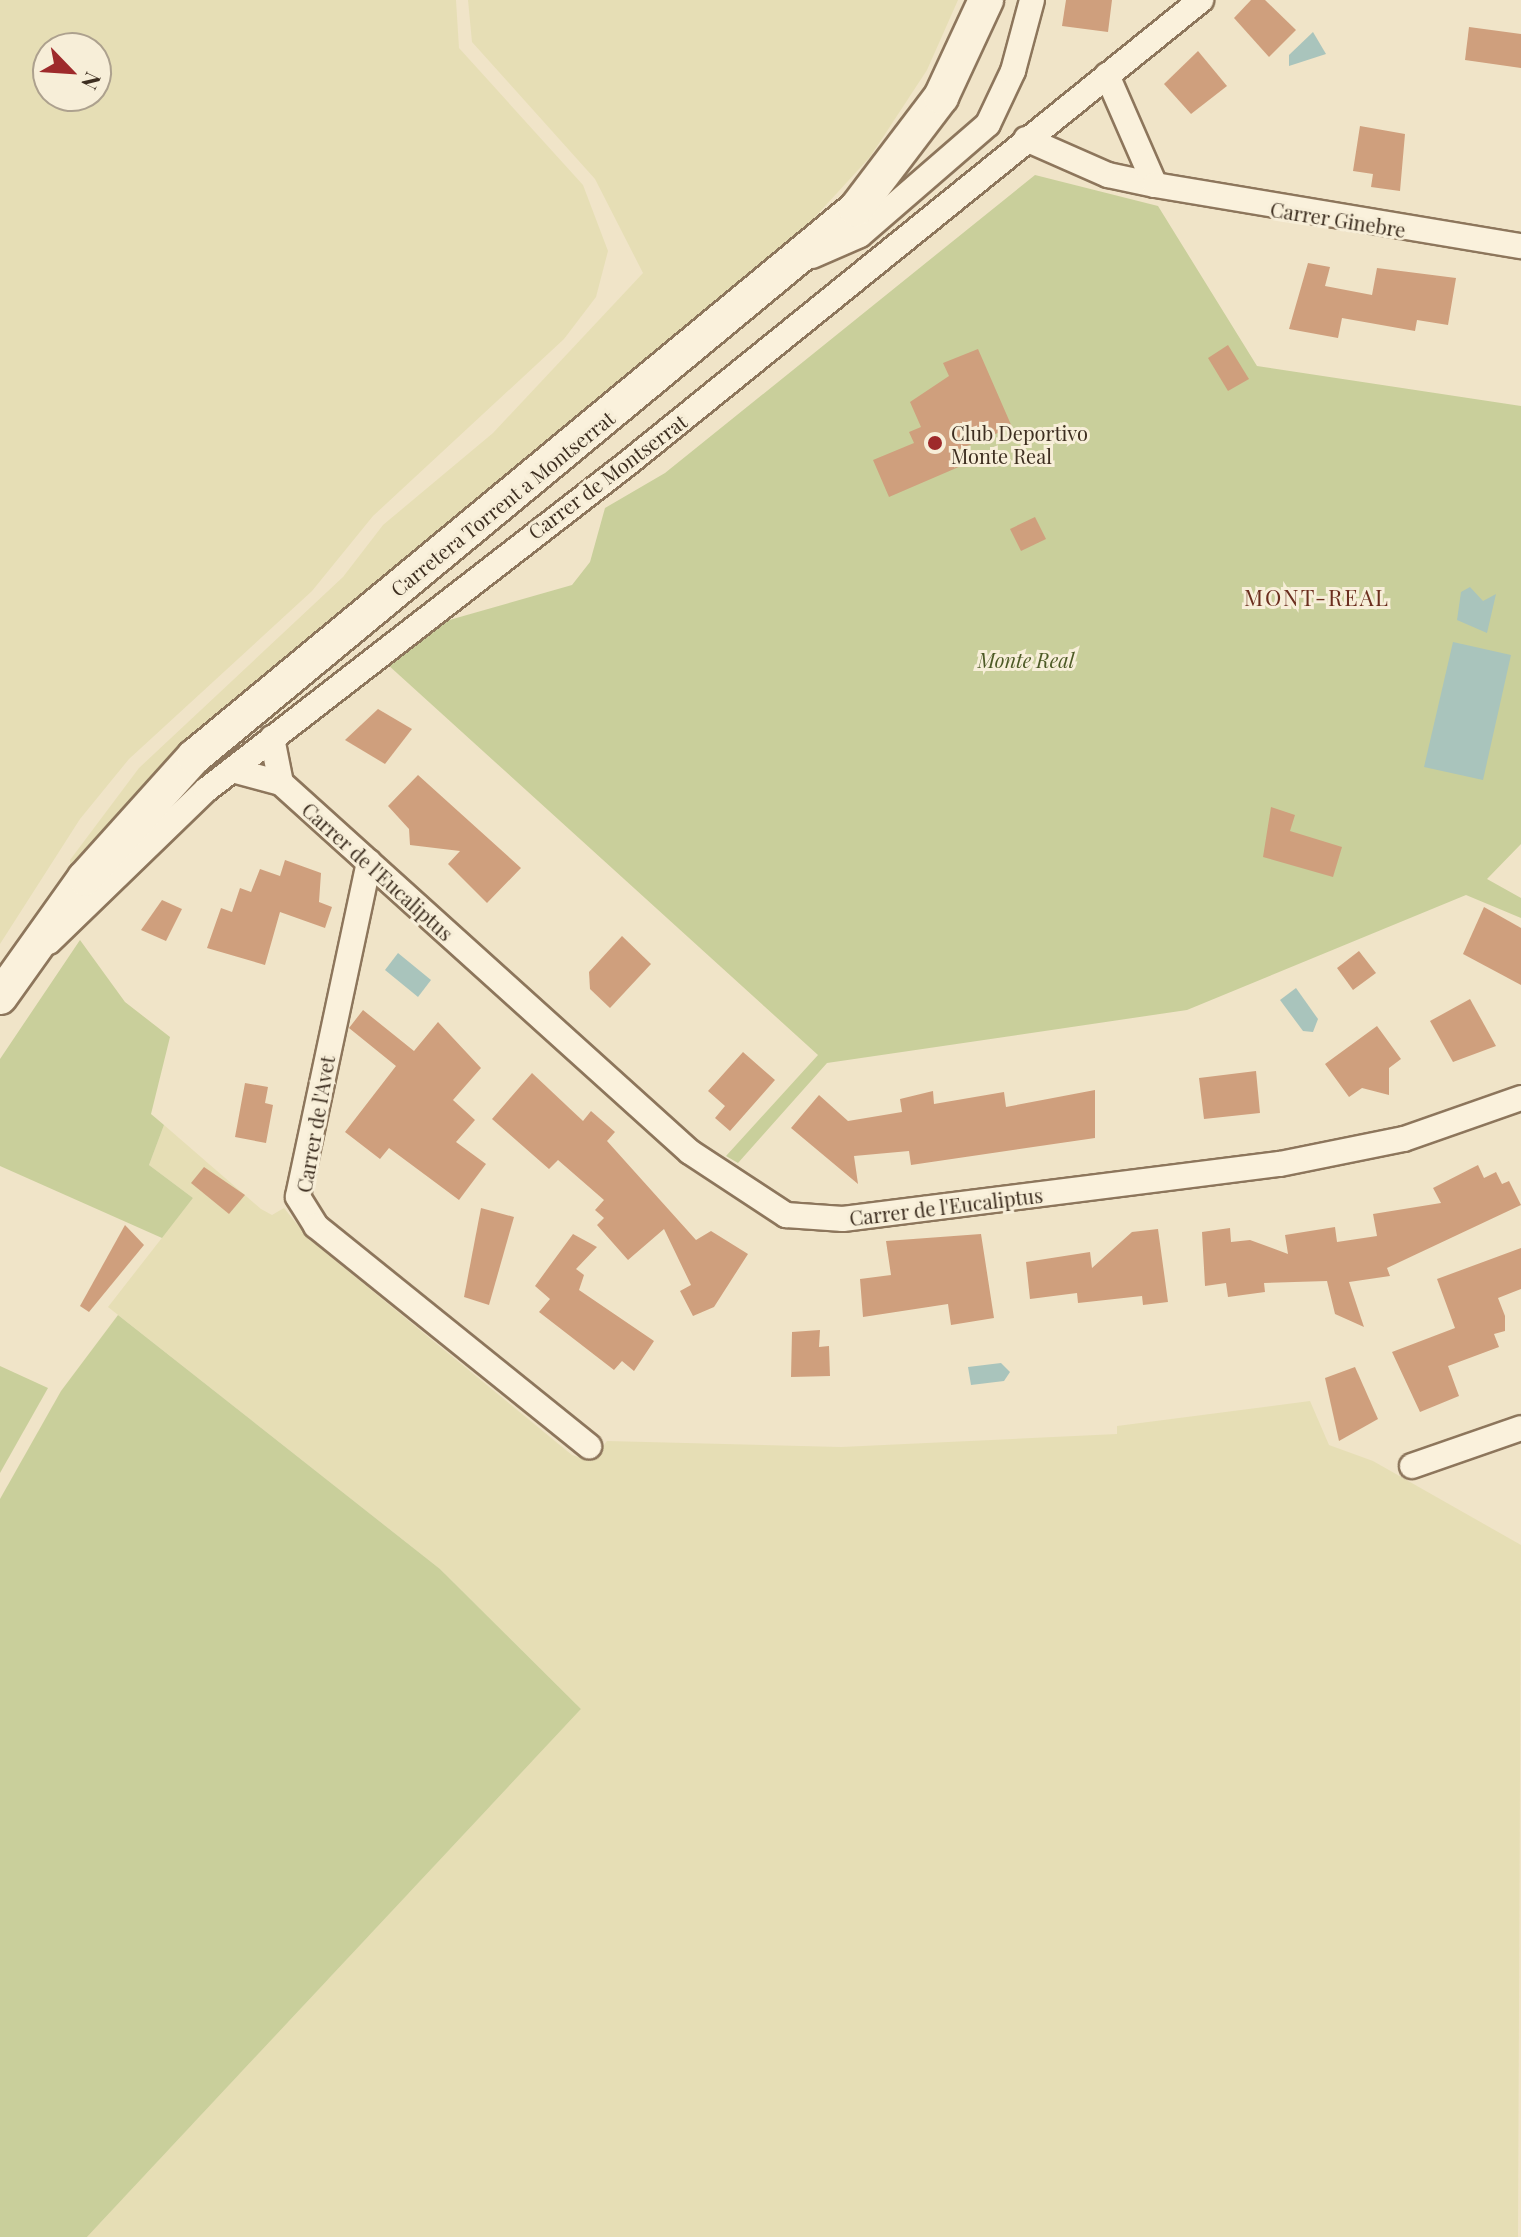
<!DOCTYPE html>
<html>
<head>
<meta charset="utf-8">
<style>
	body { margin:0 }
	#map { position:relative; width:1521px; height:2237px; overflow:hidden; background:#f0e4c8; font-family:"Playfair Display",serif }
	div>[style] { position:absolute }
	.farmland>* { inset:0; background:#e6deb5 }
	.green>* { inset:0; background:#c9cf9b }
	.water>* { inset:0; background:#a9c4bc }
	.building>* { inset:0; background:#cf9f7d }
	.roads { filter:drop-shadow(2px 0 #8d765c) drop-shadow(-2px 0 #8d765c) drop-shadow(0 2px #8d765c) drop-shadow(0 -2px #8d765c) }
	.minor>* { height:24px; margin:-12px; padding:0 12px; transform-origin:12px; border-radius:12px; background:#faf1dc }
	.secondary>* { height:34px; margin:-17px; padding:0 17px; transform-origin:17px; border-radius:17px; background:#faf1dc }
	.dots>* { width:22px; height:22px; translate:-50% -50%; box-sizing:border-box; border:4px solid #f7eed8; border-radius:50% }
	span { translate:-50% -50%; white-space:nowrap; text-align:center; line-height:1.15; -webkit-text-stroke:6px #f7eed8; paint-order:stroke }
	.street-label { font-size:20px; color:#3d2e20 }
	.poi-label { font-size:20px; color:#3d2e20 }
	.left { translate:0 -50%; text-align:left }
	.park-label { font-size:20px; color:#4d5a26; font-style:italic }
	.neighbourhood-label { font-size:22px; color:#6b2e1e; letter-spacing:2px }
	.north { position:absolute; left:32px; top:32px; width:80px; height:80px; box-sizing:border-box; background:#f7eed8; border:2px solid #ada18e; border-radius:50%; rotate:115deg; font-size:22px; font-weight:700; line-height:32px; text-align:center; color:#3d2e20 }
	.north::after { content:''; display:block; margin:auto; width:28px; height:36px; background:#9e2a2b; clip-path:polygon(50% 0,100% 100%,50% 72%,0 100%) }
</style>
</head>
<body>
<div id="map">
	<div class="farmland">
		<i style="clip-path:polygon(evenodd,0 0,456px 0,459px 48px,583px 185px,608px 251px,596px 297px,564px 339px,373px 516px,312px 591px,129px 759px,80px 819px,0 944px,0 0,48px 48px,96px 48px,96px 96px,48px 96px,48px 48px)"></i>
		<i style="clip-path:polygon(468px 0,958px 0,927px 70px,870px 157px,772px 264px,321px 630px,71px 877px,70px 860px,139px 768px,343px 577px,383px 525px,493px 433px,643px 273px,595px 179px,472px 42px)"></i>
		<i style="clip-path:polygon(164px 1125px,261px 1209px,272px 1215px,284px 1208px,309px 1239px,572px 1455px,591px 1461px,607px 1441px,841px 1447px,1117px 1434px,1117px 1426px,1310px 1401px,1329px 1445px,1373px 1461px,1521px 1545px,1518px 2237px,87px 2237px,581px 1709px,440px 1569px,108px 1307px,193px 1198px,149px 1165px)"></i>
	</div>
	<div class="green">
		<i style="clip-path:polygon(1035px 175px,1158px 206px,1257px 366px,1521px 406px,1521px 844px,1487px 879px,1521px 898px,1521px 918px,1466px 895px,1187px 1010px,827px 1063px,738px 1163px,726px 1156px,818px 1055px,387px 664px,393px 636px,572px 585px,590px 562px,605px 508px,665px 473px)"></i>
		<i style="clip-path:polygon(80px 940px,125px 1002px,170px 1037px,151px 1114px,164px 1125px,149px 1165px,193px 1198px,162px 1238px,0 1166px,0 1059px)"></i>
		<i style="clip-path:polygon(118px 1315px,440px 1569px,581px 1709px,87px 2237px,0 2237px,0 1499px,61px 1391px)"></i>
		<i style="clip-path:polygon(0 1366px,48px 1388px,0 1473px)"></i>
	</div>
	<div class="water">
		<i style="clip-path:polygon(1313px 32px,1326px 54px,1289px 66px,1289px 55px)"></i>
		<i style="clip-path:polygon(1470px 587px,1483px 601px,1496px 594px,1487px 633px,1457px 620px,1461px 592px)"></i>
		<i style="clip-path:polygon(1453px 642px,1511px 655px,1483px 780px,1424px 767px)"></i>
		<i style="clip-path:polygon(398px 953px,431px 980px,418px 997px,385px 970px)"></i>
		<i style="clip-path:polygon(1296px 988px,1318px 1019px,1313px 1032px,1303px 1031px,1280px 1000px)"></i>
		<i style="clip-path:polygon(1001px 1363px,1010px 1372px,1004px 1381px,971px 1385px,968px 1367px)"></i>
	</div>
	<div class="building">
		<i style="clip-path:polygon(1066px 0,1112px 0,1108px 32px,1062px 26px)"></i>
		<i style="clip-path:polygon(1251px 0,1265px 0,1296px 30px,1269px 57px,1234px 18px)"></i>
		<i style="clip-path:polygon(1469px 27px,1521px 34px,1521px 68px,1465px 60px)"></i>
		<i style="clip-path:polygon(1198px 51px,1227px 86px,1191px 114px,1164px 84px)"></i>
		<i style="clip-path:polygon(1360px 126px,1405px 134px,1400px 191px,1371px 187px,1373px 174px,1353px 171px)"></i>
		<i style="clip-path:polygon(1308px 263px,1330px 267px,1325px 286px,1372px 295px,1377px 268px,1456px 278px,1448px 325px,1417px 320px,1415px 331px,1342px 318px,1338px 338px,1289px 329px)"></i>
		<i style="clip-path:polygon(1228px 345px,1249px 379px,1228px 391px,1208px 358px)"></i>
		<i style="clip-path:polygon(978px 349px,1012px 427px,955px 451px,961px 466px,889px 497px,873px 460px,914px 443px,909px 432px,921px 427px,910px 402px,949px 376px,943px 363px)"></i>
		<i style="clip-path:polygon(1035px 517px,1046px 539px,1021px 551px,1010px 529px)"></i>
		<i style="clip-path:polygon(378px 709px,412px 729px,385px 764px,345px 740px)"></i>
		<i style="clip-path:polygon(418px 775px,521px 868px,487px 903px,448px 864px,460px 851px,410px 845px,409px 829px,388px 806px)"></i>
		<i style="clip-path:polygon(1271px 807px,1295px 815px,1290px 831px,1342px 847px,1333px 877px,1263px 857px)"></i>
		<i style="clip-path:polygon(285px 860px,321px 873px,319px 902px,332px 907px,325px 928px,280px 912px,265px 965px,207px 948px,221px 908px,232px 912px,240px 888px,251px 892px,260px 869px,280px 876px)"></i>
		<i style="clip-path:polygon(162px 900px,182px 909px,166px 941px,141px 930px)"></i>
		<i style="clip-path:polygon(1484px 907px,1521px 928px,1521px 985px,1463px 954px)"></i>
		<i style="clip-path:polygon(622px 936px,651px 964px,610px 1008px,590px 989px,589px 972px)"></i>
		<i style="clip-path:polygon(1359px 951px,1376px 973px,1353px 990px,1337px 968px)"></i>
		<i style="clip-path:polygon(1470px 999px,1496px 1046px,1453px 1062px,1430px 1021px)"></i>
		<i style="clip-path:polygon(363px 1010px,414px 1051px,438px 1022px,481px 1068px,453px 1100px,475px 1120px,456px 1142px,486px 1164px,459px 1200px,389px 1148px,380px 1159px,345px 1132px,396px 1066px,349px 1028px)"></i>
		<i style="clip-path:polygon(1377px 1026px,1401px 1059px,1389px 1068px,1389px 1095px,1362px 1088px,1349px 1097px,1325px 1064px)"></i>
		<i style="clip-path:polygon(743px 1052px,775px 1080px,730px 1131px,715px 1118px,725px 1106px,708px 1091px)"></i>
		<i style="clip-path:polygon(1256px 1071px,1260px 1113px,1204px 1119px,1199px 1078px)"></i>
		<i style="clip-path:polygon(532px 1073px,583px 1121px,591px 1111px,615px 1132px,607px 1141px,696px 1240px,711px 1231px,748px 1254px,714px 1307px,693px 1316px,680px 1291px,691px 1285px,664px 1229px,628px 1260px,597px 1225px,604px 1218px,595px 1210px,604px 1200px,558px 1160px,549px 1169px,492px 1119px)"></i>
		<i style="clip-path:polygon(245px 1083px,268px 1087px,265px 1103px,273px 1105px,266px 1143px,235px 1137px)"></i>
		<i style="clip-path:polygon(1095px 1090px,1095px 1138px,911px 1165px,909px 1151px,854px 1156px,858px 1184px,791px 1128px,819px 1095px,848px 1121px,902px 1112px,900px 1099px,933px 1091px,934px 1104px,1004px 1092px,1006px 1107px)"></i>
		<i style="clip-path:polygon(1478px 1165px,1484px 1178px,1496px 1172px,1502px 1184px,1509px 1181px,1521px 1205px,1387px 1268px,1390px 1276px,1349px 1282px,1364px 1327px,1335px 1314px,1327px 1281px,1264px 1283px,1265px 1292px,1228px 1297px,1226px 1283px,1205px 1286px,1202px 1232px,1230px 1228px,1231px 1242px,1250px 1240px,1288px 1254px,1285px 1235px,1335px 1227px,1337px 1242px,1377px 1236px,1373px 1214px,1441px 1203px,1433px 1188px)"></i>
		<i style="clip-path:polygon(204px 1167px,245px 1195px,229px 1214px,191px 1183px)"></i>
		<i style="clip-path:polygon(481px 1208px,514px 1217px,489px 1305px,464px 1297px)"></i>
		<i style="clip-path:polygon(125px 1225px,144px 1245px,89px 1312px,80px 1306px)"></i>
		<i style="clip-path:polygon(1158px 1229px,1168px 1302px,1143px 1305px,1142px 1296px,1078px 1303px,1077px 1293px,1030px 1299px,1026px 1262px,1090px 1252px,1092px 1268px,1132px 1232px)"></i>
		<i style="clip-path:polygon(573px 1234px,597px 1247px,576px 1269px,584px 1275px,579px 1290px,654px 1341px,634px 1371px,622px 1361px,614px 1370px,539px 1312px,550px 1299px,535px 1286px)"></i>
		<i style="clip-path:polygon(981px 1234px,994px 1318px,951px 1325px,948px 1304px,863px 1317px,860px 1279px,891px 1275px,886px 1241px)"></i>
		<i style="clip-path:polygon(1521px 1248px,1521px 1289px,1498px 1298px,1505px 1316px,1505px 1331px,1494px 1334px,1499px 1347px,1448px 1366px,1459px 1396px,1420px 1412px,1392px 1352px,1455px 1328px,1437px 1279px)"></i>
		<i style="clip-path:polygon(820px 1330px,819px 1347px,829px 1346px,830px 1376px,791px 1377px,792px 1332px)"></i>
		<i style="clip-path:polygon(1355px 1367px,1378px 1419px,1339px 1441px,1325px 1378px)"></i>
	</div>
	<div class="roads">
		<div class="minor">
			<i style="left:1026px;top:139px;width:90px;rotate:23.7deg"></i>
			<i style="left:1108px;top:175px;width:48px;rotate:12deg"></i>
			<i style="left:1155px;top:185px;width:120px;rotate:-113.6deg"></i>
			<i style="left:1155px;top:185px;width:371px;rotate:9.5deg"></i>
			<i style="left:812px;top:256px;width:52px;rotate:-23.6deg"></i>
			<i style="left:860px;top:235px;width:169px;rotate:-40.9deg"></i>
			<i style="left:988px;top:124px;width:59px;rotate:-64.7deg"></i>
			<i style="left:1013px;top:71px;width:73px;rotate:-75deg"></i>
			<i style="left:232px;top:770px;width:51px;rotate:14.9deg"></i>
			<i style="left:281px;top:783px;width:46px;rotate:-101.3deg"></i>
			<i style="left:281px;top:783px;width:551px;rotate:42.06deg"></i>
			<i style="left:690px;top:1152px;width:115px;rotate:33.3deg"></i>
			<i style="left:786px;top:1215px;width:57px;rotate:4deg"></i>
			<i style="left:843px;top:1219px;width:440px;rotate:-7.2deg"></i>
			<i style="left:1280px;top:1164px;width:126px;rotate:-11.4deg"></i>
			<i style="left:1404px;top:1139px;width:124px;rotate:-19.3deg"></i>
			<i style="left:369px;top:862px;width:342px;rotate:102deg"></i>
			<i style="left:298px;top:1197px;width:34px;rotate:58deg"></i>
			<i style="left:316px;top:1226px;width:351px;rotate:38.9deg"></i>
			<i style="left:49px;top:942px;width:219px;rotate:-44.1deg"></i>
			<i style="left:206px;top:790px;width:534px;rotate:-37.77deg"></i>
			<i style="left:628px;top:463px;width:737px;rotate:-38.94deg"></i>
			<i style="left:1412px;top:1466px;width:115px;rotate:-19.2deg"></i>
		</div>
		<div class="secondary">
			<i style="left:0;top:997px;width:146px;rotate:-54.5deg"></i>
			<i style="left:85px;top:878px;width:163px;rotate:-48deg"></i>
			<i style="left:194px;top:757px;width:859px;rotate:-39.62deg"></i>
			<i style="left:856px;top:209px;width:141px;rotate:-52.8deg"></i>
			<i style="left:941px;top:97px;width:107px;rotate:-65.1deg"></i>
		</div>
	</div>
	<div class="dots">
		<i style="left:935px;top:443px;background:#9e2a2b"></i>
	</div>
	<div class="street-label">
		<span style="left:1338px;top:219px;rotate:9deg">Carrer Ginebre</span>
		<span style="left:607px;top:476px;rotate:-37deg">Carrer de Montserrat</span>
		<span style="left:502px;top:503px;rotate:-39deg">Carretera Torrent a Montserrat</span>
		<span style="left:378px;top:871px;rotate:42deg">Carrer de l'Eucaliptus</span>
		<span style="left:315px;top:1124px;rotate:-80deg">Carrer de l'Avet</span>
		<span style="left:946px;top:1206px;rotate:-7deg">Carrer de l'Eucaliptus</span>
	</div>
	<div class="poi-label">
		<span class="left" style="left:951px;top:444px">Club Deportivo<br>Monte Real</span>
	</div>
	<div class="park-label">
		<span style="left:1026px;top:659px">Monte Real</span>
	</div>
	<div class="neighbourhood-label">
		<span style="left:1317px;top:598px">MONT-REAL</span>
	</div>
	<div class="north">N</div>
</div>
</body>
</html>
